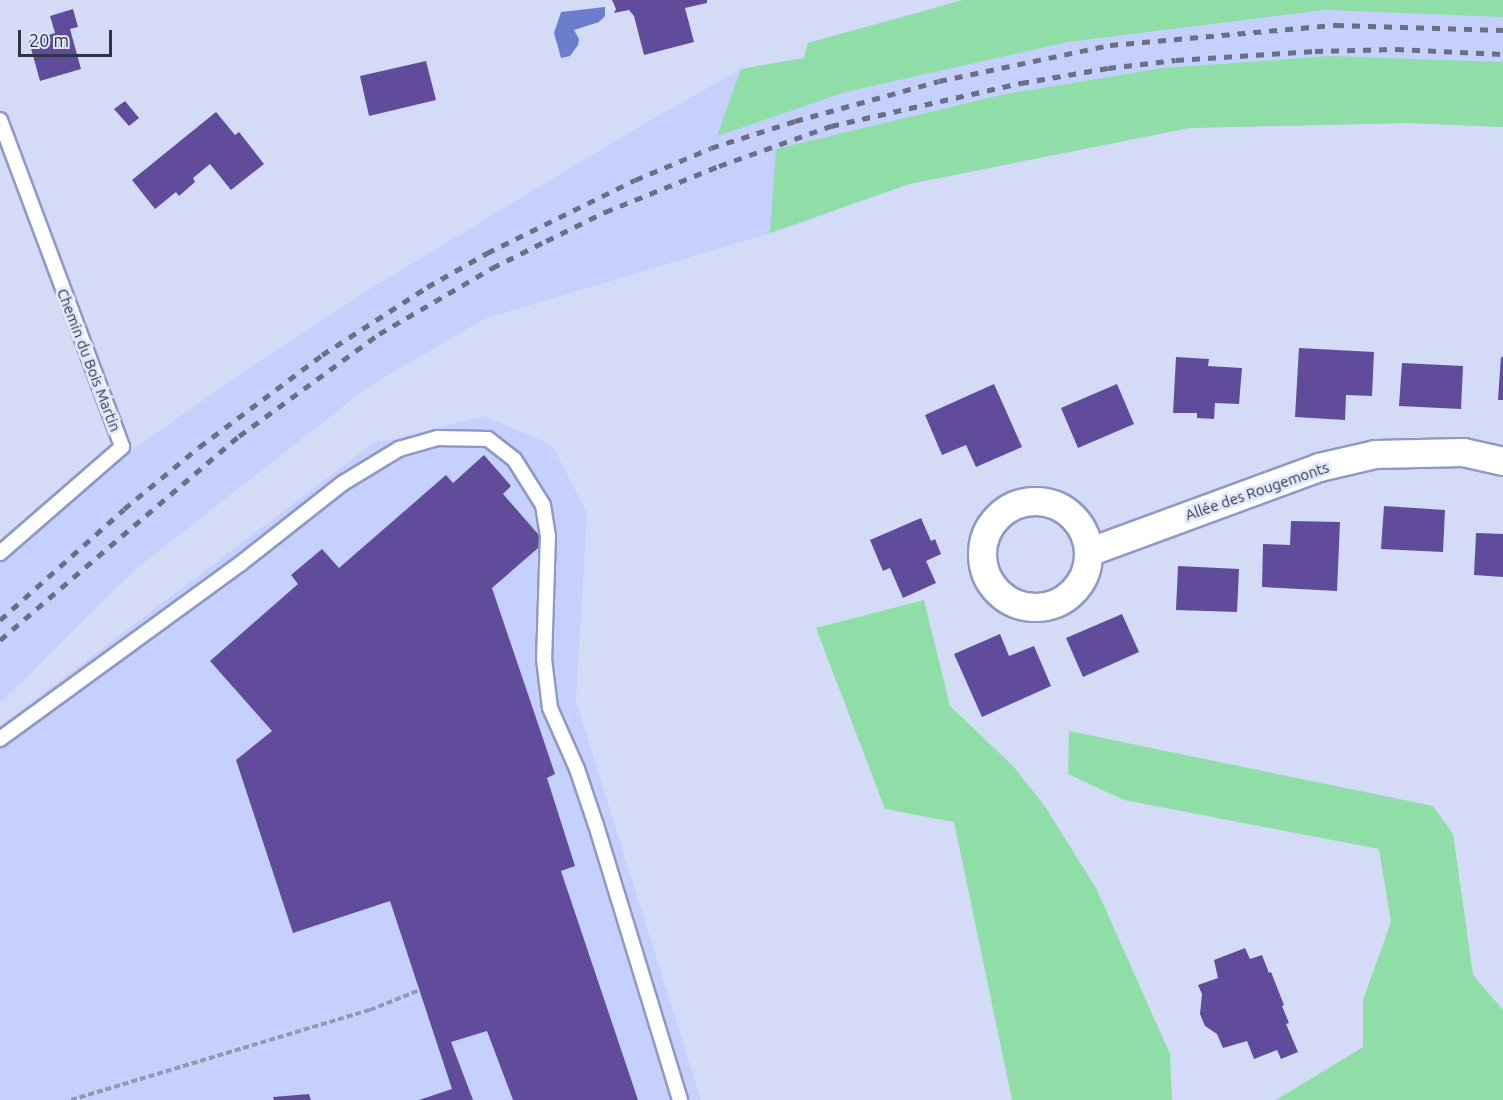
<!DOCTYPE html>
<html>
<head>
<meta charset="utf-8">
<style>
	body { margin:0 }
	#map { position:relative; width:1503px; height:1100px; overflow:hidden; background:#d3dbf7; font-family:Ubuntu,sans-serif }
	div>[style] { position:absolute }
	.built>* { inset:0; background:#c5d1fc }
	.green>* { inset:0; background:#8fdea7 }
	.water>* { inset:0; background:#6c7dce }
	.building>* { inset:0; background:#614c9b }
	.path>* { height:4px; margin-top:-2px; transform-origin:0; background:repeating-linear-gradient(90deg,#9299b1 0 6px,transparent 0 9px) }
	.roads { filter:drop-shadow(2px 0 #8e9ac5) drop-shadow(-2px 0 #8e9ac5) drop-shadow(0 2px #8e9ac5) drop-shadow(0 -2px #8e9ac5) }
	.service>* { height:14px; margin:-7px; padding:0 7px; transform-origin:7px; border-radius:7px; background:#fff }
	.minor>* { height:27px; margin:-13.5px; padding:0 13.5px; transform-origin:13.5px; border-radius:13.5px; background:#fff }
	.minor>.ring { margin:-13.5px; padding:0; box-sizing:content-box; background:none; border:27px solid #fff; border-radius:50% }
	.rail>* { height:4.5px; margin-top:-2.25px; transform-origin:0; background:repeating-linear-gradient(90deg,#696f85 0 8px,transparent 0 16px) }
	span { translate:-50% -50%; white-space:nowrap; text-align:center; line-height:1.15; -webkit-text-stroke:6px #e3e9fc; paint-order:stroke }
	.street-label { font-size:15px; color:#2e3345 }
	.scale { position:absolute; left:18px; top:30px; width:94px; height:27px; box-sizing:border-box; border:3px solid #2e3345; border-top:0; padding-left:8px; font-size:18px; line-height:21px; white-space:nowrap; color:#2e3345; -webkit-text-stroke:4px #e3e9fc; paint-order:stroke }
</style>
</head>
<body>
<div id="map">
	<div class="built">
		<i style="clip-path:polygon(963px 0,1503px 0,1503px 127px,1408px 123px,1189px 128px,909px 184px,784px 229px,484px 319px,368px 387px,137px 568px,0 703px,0 557px,135px 448px,246px 370px,368px 290px,637px 128px,741px 69px,804px 58px,808px 43px)"></i>
		<i style="clip-path:polygon(484px 416px,552px 445px,587px 513px,576px 701px,701px 1100px,0 1100px,0 726px,372px 444px)"></i>
	</div>
	<div class="green">
		<i style="clip-path:polygon(963px 0,1503px 0,1503px 17px,1325px 10px,1068px 42px,846px 92px,717px 136px,741px 69px,804px 58px,808px 43px)"></i>
		<i style="clip-path:polygon(1330px 56px,1503px 62px,1503px 127px,1408px 123px,1189px 128px,909px 184px,770px 233px,776px 149px,1005px 94px,1163px 68px)"></i>
		<i style="clip-path:polygon(924px 600px,950px 706px,1013px 766px,1044px 805px,1096px 888px,1170px 1054px,1172px 1100px,1012px 1100px,954px 822px,885px 809px,816px 628px)"></i>
		<i style="clip-path:polygon(1069px 731px,1433px 806px,1453px 834px,1473px 975px,1503px 1010px,1503px 1100px,1276px 1100px,1363px 1047px,1363px 1000px,1391px 922px,1379px 849px,1124px 800px,1068px 774px)"></i>
	</div>
	<div class="water">
		<i style="clip-path:polygon(605px 7px,605px 16px,599px 22px,574px 30px,579px 39px,578px 45px,570px 56px,561px 58px,554px 33px,561px 12px)"></i>
	</div>
	<div class="building">
		<i style="clip-path:polygon(612px 0,707px 0,707px 3px,685px 8px,694px 42px,644px 55px,634px 16px,629px 10px,614px 13px,616px 9px)"></i>
		<i style="clip-path:polygon(73px 9px,78px 27px,70px 29px,81px 69px,40px 81px,29px 41px,55px 33px,50px 16px)"></i>
		<i style="clip-path:polygon(426px 61px,436px 100px,369px 116px,360px 76px)"></i>
		<i style="clip-path:polygon(125px 101px,139px 118px,129px 126px,114px 109px)"></i>
		<i style="clip-path:polygon(216px 112px,235px 135px,239px 132px,264px 164px,231px 190px,210px 164px,193px 178px,195px 182px,179px 196px,176px 192px,155px 209px,132px 180px)"></i>
		<i style="clip-path:polygon(1299px 348px,1374px 352px,1372px 396px,1346px 395px,1345px 420px,1295px 417px)"></i>
		<i style="clip-path:polygon(1176px 357px,1209px 359px,1208px 366px,1242px 368px,1239px 404px,1215px 403px,1214px 419px,1197px 418px,1197px 413px,1173px 413px)"></i>
		<i style="clip-path:polygon(1501px 357px,1503px 357px,1503px 400px,1498px 400px)"></i>
		<i style="clip-path:polygon(1402px 363px,1463px 366px,1461px 409px,1399px 406px)"></i>
		<i style="clip-path:polygon(994px 384px,1022px 447px,976px 467px,966px 445px,942px 455px,925px 415px)"></i>
		<i style="clip-path:polygon(1117px 384px,1134px 424px,1078px 448px,1061px 408px)"></i>
		<i style="clip-path:polygon(484px 455px,511px 486px,503px 494px,545px 542px,492px 588px,555px 774px,547px 778px,575px 866px,561px 871px,638px 1100px,513px 1100px,487px 1031px,451px 1042px,473px 1100px,419px 1100px,452px 1089px,390px 901px,293px 933px,236px 760px,272px 731px,210px 661px,298px 584px,291px 575px,322px 549px,339px 568px,446px 475px,453px 483px)"></i>
		<i style="clip-path:polygon(1384px 506px,1445px 510px,1443px 552px,1381px 549px)"></i>
		<i style="clip-path:polygon(921px 518px,931px 541px,935px 539px,941px 554px,926px 561px,936px 583px,903px 598px,890px 568px,883px 571px,870px 540px)"></i>
		<i style="clip-path:polygon(1291px 521px,1340px 522px,1337px 591px,1262px 587px,1263px 544px,1290px 545px)"></i>
		<i style="clip-path:polygon(1476px 533px,1503px 534px,1503px 577px,1474px 575px)"></i>
		<i style="clip-path:polygon(1178px 566px,1239px 569px,1237px 612px,1176px 610px)"></i>
		<i style="clip-path:polygon(1122px 614px,1139px 652px,1083px 677px,1066px 638px)"></i>
		<i style="clip-path:polygon(1000px 634px,1009px 656px,1034px 646px,1051px 686px,982px 717px,954px 654px)"></i>
		<i style="clip-path:polygon(1245px 948px,1250px 959px,1262px 955px,1269px 973px,1271px 972px,1284px 1005px,1282px 1006px,1289px 1023px,1286px 1024px,1298px 1052px,1281px 1059px,1277px 1050px,1254px 1059px,1247px 1041px,1223px 1048px,1217px 1034px,1205px 1026px,1200px 1014px,1202px 994px,1198px 985px,1218px 978px,1214px 960px)"></i>
		<i style="clip-path:polygon(309px 1094px,311px 1100px,274px 1100px,273px 1097px)"></i>
	</div>
	<div class="path">
		<i style="left:71px;top:1100px;width:312px;rotate:-16.8deg"></i>
		<i style="left:370px;top:1010px;width:54px;rotate:-21.8deg"></i>
	</div>
	<div class="roads">
		<div class="service">
			<i style="left:0;top:120px;width:349px;rotate:69.5deg"></i>
			<i style="left:122px;top:447px;width:162px;rotate:139deg"></i>
			<i style="left:0;top:739px;width:297px;rotate:-36.1deg"></i>
			<i style="left:240px;top:564px;width:131px;rotate:-38.2deg"></i>
			<i style="left:343px;top:483px;width:66px;rotate:-31.3deg"></i>
			<i style="left:399px;top:449px;width:40px;rotate:-16deg"></i>
			<i style="left:437px;top:438px;width:51px;rotate:1.1deg"></i>
			<i style="left:488px;top:439px;width:33px;rotate:38deg"></i>
			<i style="left:514px;top:459px;width:54px;rotate:57.8deg"></i>
			<i style="left:543px;top:505px;width:30px;rotate:81deg"></i>
			<i style="left:548px;top:535px;width:124px;rotate:91.8deg"></i>
			<i style="left:544px;top:659px;width:49px;rotate:83deg"></i>
			<i style="left:550px;top:708px;width:67px;rotate:66.1deg"></i>
			<i style="left:577px;top:769px;width:59px;rotate:71.3deg"></i>
			<i style="left:596px;top:825px;width:288px;rotate:73deg"></i>
		</div>
		<div class="minor">
			<i class="ring" style="left:982px;top:501px;width:79px;height:79px"></i>
			<i style="left:1088px;top:552px;width:246px;rotate:-20.2deg"></i>
			<i style="left:1319px;top:467px;width:57px;rotate:-13.1deg"></i>
			<i style="left:1375px;top:454px;width:88px;rotate:-1.3deg"></i>
			<i style="left:1463px;top:452px;width:41px;rotate:12.7deg"></i>
		</div>
	</div>
	<div class="rail">
		<i style="left:0;top:620px;width:166px;rotate:-41.8deg"></i>
		<i style="left:124px;top:509px;width:97px;rotate:-39.6deg"></i>
		<i style="left:199px;top:447px;width:154px;rotate:-36.8deg"></i>
		<i style="left:322px;top:355px;width:125px;rotate:-32.9deg"></i>
		<i style="left:427px;top:287px;width:69px;rotate:-29.5deg"></i>
		<i style="left:487px;top:253px;width:165px;rotate:-26.3deg"></i>
		<i style="left:635px;top:180px;width:82px;rotate:-22.8deg"></i>
		<i style="left:711px;top:148px;width:88px;rotate:-17.8deg"></i>
		<i style="left:795px;top:121px;width:149px;rotate:-15.5deg"></i>
		<i style="left:939px;top:81px;width:175px;rotate:-11.9deg"></i>
		<i style="left:1110px;top:45px;width:227px;rotate:-5.1deg"></i>
		<i style="left:1336px;top:25px;width:167px;rotate:1.7deg"></i>
		<i style="left:0;top:640px;width:314px;rotate:-40.5deg"></i>
		<i style="left:239px;top:436px;width:173px;rotate:-36.1deg"></i>
		<i style="left:379px;top:334px;width:131px;rotate:-30.3deg"></i>
		<i style="left:492px;top:268px;width:60px;rotate:-26.6deg"></i>
		<i style="left:546px;top:241px;width:66px;rotate:-26.2deg"></i>
		<i style="left:605px;top:212px;width:123px;rotate:-22deg"></i>
		<i style="left:719px;top:166px;width:119px;rotate:-19.7deg"></i>
		<i style="left:831px;top:126px;width:195px;rotate:-12.8deg"></i>
		<i style="left:1021px;top:83px;width:88px;rotate:-9.8deg"></i>
		<i style="left:1108px;top:68px;width:68px;rotate:-6.7deg"></i>
		<i style="left:1176px;top:60px;width:139px;rotate:-3.7deg"></i>
		<i style="left:1315px;top:51px;width:81px;rotate:-1.4deg"></i>
		<i style="left:1396px;top:49px;width:107px;rotate:2.7deg"></i>
	</div>
	<div class="street-label">
		<span style="left:89px;top:360px;rotate:69deg">Chemin du Bois Martin</span>
		<span style="left:1257px;top:491px;rotate:-19deg">Allée des Rougemonts</span>
	</div>
	<div class="scale">20 m</div>
</div>
</body>
</html>
